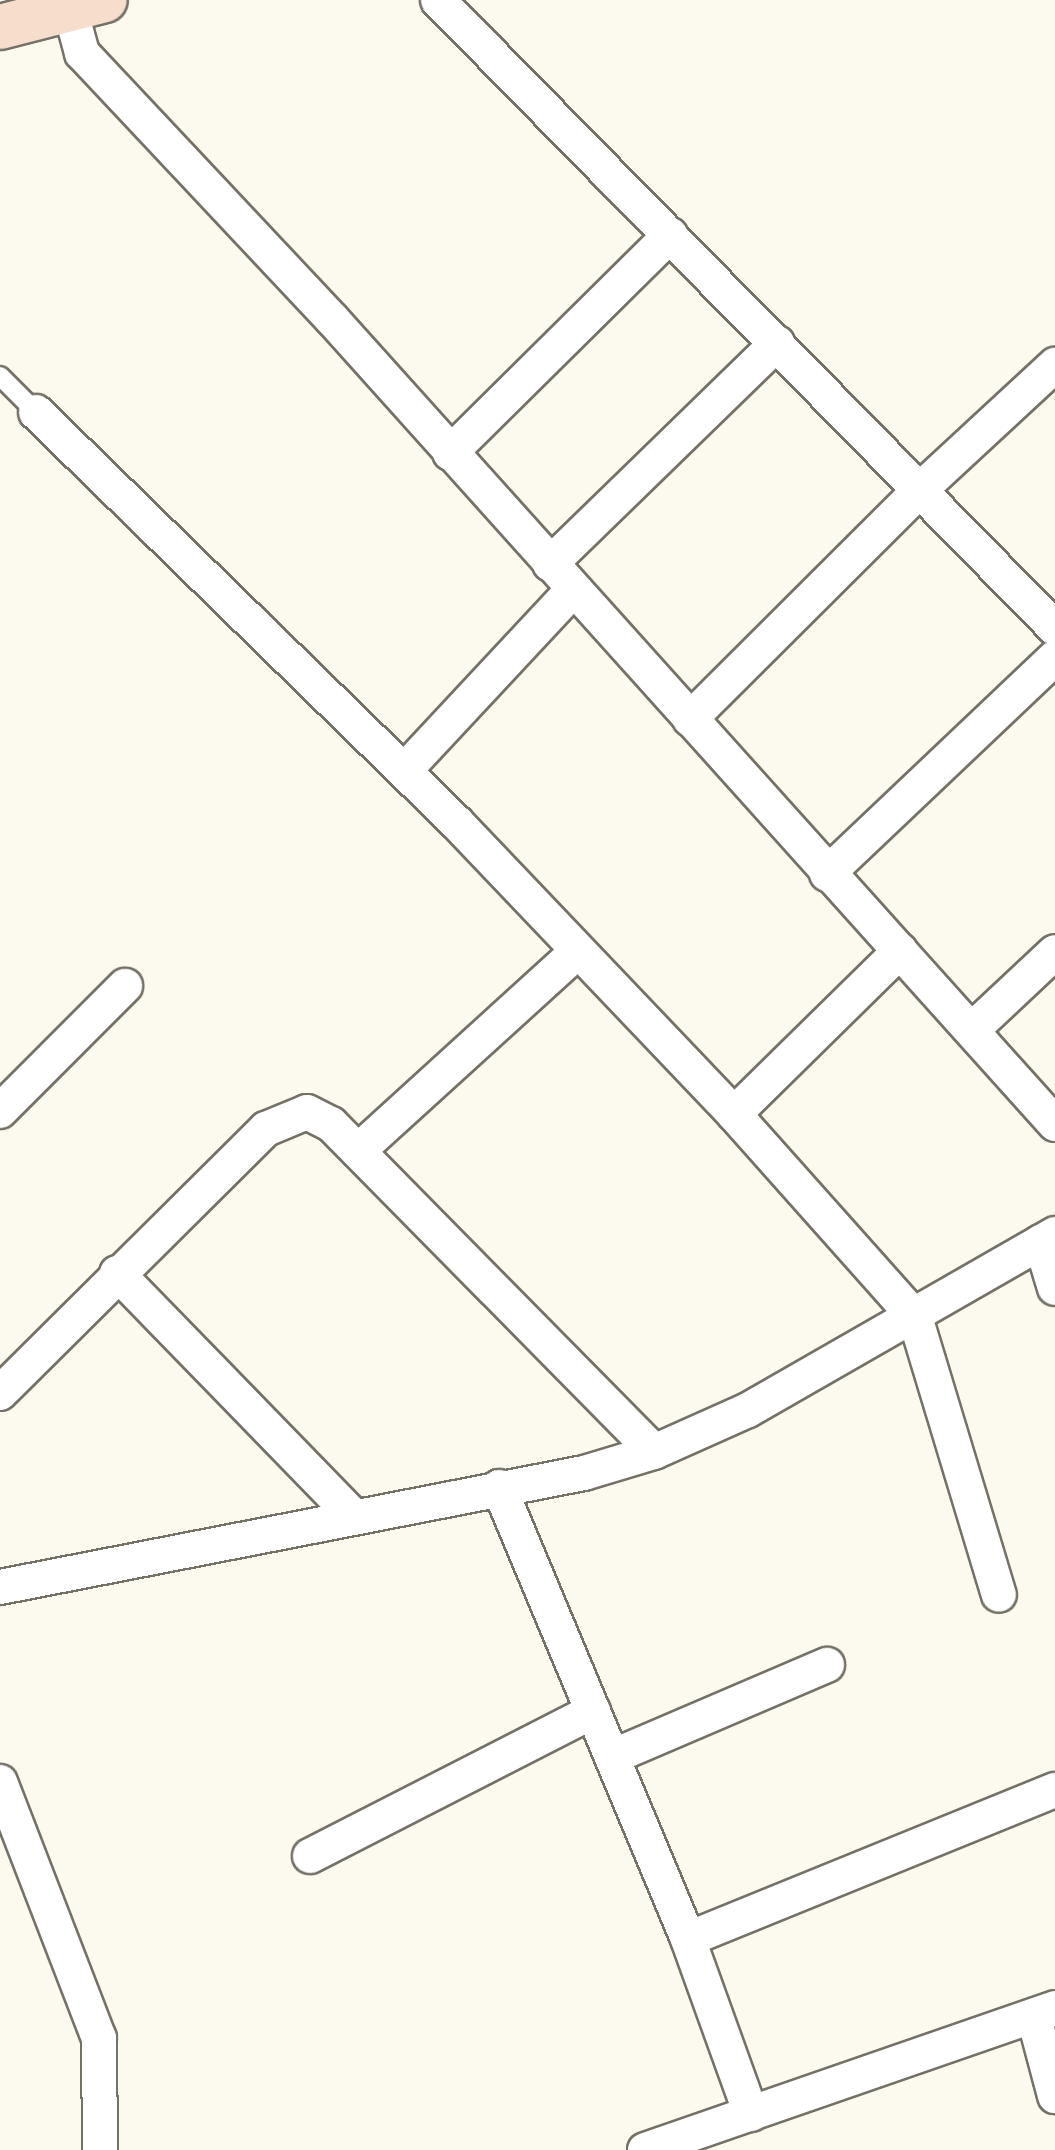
<!DOCTYPE html>
<html>
<head>
<meta charset="utf-8">
<style>
	body { margin:0 }
	#map { position:relative; width:1055px; height:2150px; overflow:hidden; background:#fcf9ee; font-family:"PT Sans Narrow",sans-serif }
	div>[style] { position:absolute }
	.roads { filter:drop-shadow(2px 0 #747167) drop-shadow(-2px 0 #747167) drop-shadow(0 2px #747167) drop-shadow(0 -2px #747167) }
	.lane>* { height:18px; margin:-9px; padding:0 9px; transform-origin:9px; border-radius:9px; background:#fff }
	.street>* { height:34px; margin:-17px; padding:0 17px; transform-origin:17px; border-radius:17px; background:#fff }
	.secondary>* { height:44px; margin:-22px; padding:0 22px; transform-origin:22px; border-radius:22px; background:#f6ddcc }
	span { translate:-50% -50%; white-space:nowrap; text-align:center; line-height:1.15; -webkit-text-stroke:8px #fcf9ee; paint-order:stroke }
</style>
</head>
<body>
<div id="map">
	<div class="roads">
		<div class="lane">
			<i style="left:0;top:376px;width:51px;rotate:45deg"></i>
		</div>
		<div class="street">
			<i style="left:438px;top:0;width:880px;rotate:45.51deg"></i>
			<i style="left:70px;top:9px;width:46px;rotate:74.7deg"></i>
			<i style="left:82px;top:53px;width:365px;rotate:46.8deg"></i>
			<i style="left:332px;top:319px;width:1082px;rotate:48.07deg"></i>
			<i style="left:36px;top:412px;width:587px;rotate:44.31deg"></i>
			<i style="left:456px;top:822px;width:403px;rotate:46.4deg"></i>
			<i style="left:734px;top:1114px;width:272px;rotate:48.3deg"></i>
			<i style="left:915px;top:1317px;width:290px;rotate:73.2deg"></i>
			<i style="left:450px;top:453px;width:310px;rotate:-44.7deg"></i>
			<i style="left:550px;top:564px;width:317px;rotate:-44.2deg"></i>
			<i style="left:690px;top:719px;width:326px;rotate:-44.9deg"></i>
			<i style="left:921px;top:489px;width:183px;rotate:-42.8deg"></i>
			<i style="left:405px;top:770px;width:246px;rotate:-47deg"></i>
			<i style="left:827px;top:874px;width:314px;rotate:-43.5deg"></i>
			<i style="left:973px;top:1029px;width:112px;rotate:-43.2deg"></i>
			<i style="left:0;top:1111px;width:177px;rotate:-45deg"></i>
			<i style="left:734px;top:1114px;width:233px;rotate:-44.5deg"></i>
			<i style="left:358px;top:1151px;width:297px;rotate:-42.3deg"></i>
			<i style="left:1041px;top:1242px;width:48px;rotate:73.1deg"></i>
			<i style="left:117px;top:1273px;width:337px;rotate:45.8deg"></i>
			<i style="left:0;top:1393px;width:375px;rotate:-44.8deg"></i>
			<i style="left:266px;top:1129px;width:44px;rotate:-22.5deg"></i>
			<i style="left:307px;top:1112px;width:27px;rotate:27deg"></i>
			<i style="left:331px;top:1124px;width:460px;rotate:45.4deg"></i>
			<i style="left:499px;top:1487px;width:490px;rotate:67.3deg"></i>
			<i style="left:688px;top:1939px;width:186px;rotate:70.2deg"></i>
			<i style="left:0;top:1587px;width:595px;rotate:-11.05deg"></i>
			<i style="left:584px;top:1473px;width:73px;rotate:-16.7deg"></i>
			<i style="left:654px;top:1452px;width:103px;rotate:-24.1deg"></i>
			<i style="left:748px;top:1410px;width:354px;rotate:-29.8deg"></i>
			<i style="left:612px;top:1757px;width:234px;rotate:-23.2deg"></i>
			<i style="left:0;top:1782px;width:274px;rotate:68.9deg"></i>
			<i style="left:99px;top:2038px;width:112px;rotate:89.5deg"></i>
			<i style="left:310px;top:1856px;width:318px;rotate:-27.1deg"></i>
			<i style="left:688px;top:1939px;width:396px;rotate:-22.1deg"></i>
			<i style="left:1034px;top:2017px;width:82px;rotate:75.1deg"></i>
			<i style="left:645px;top:2150px;width:434px;rotate:-19.1deg"></i>
		</div>
		<div class="secondary">
			<i style="left:0;top:27px;width:108px;rotate:-14.4deg"></i>
		</div>
	</div>
</div>
</body>
</html>
